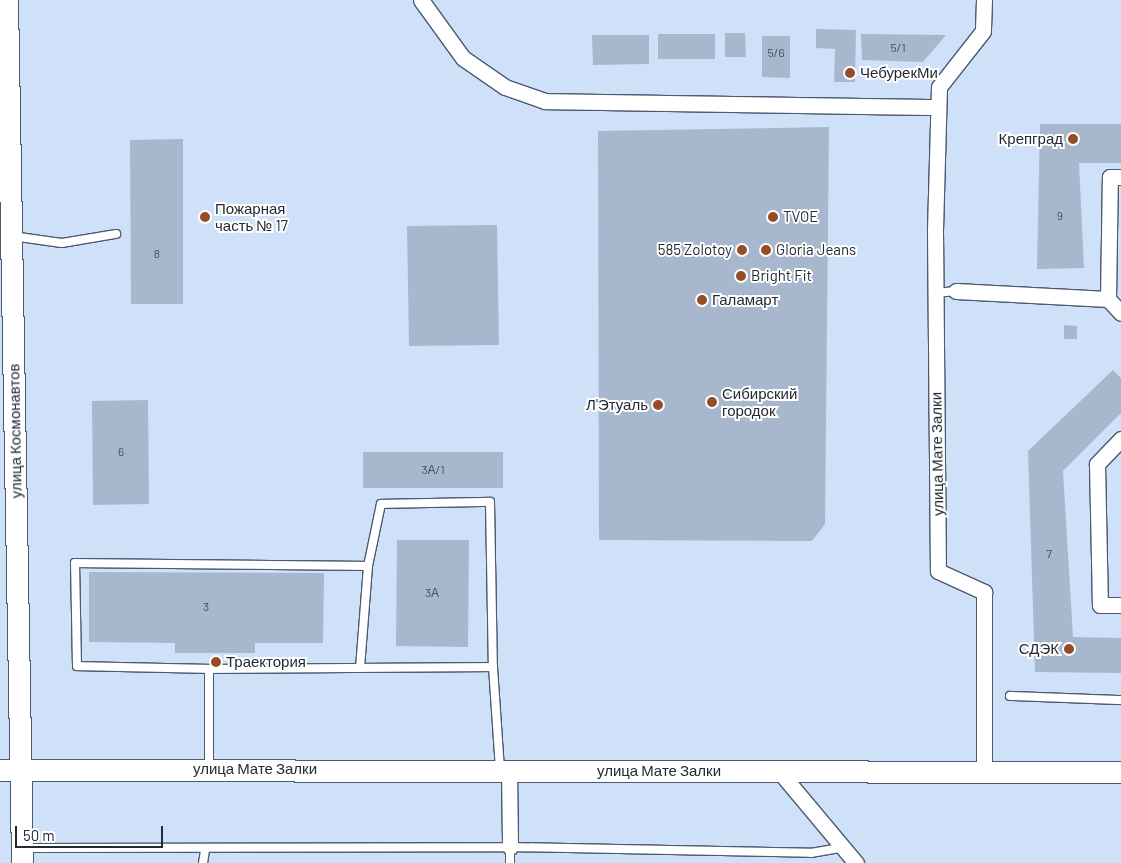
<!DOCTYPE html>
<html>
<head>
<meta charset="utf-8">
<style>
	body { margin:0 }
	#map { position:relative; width:1121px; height:863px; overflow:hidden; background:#cfe0f9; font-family:Barlow,sans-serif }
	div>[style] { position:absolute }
	.building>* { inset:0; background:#a7b7ce }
	.roads { filter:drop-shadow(1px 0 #4c5a6f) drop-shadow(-1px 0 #4c5a6f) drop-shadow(0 1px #4c5a6f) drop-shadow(0 -1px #4c5a6f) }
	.lane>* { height:8px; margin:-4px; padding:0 4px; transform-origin:4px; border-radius:4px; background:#fff }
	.street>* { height:15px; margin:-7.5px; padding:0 7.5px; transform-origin:7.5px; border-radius:7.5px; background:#fff }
	.secondary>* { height:21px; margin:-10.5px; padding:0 10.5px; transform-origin:10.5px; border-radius:10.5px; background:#fff }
	.dots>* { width:14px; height:14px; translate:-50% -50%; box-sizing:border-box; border:2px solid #fff; border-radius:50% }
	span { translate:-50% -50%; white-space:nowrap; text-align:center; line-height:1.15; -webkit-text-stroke:4px #fff; paint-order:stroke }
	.number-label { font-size:12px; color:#454d5a }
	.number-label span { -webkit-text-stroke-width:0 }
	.poi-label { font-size:15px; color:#242a33 }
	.left { translate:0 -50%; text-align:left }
	.right { translate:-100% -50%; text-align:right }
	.street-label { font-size:15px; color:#242a33 }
	.scale { position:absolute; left:15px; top:826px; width:148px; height:22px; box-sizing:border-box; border:2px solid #242a33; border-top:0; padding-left:6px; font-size:15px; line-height:18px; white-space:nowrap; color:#242a33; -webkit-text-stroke:4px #fff; paint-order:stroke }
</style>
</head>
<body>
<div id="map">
	<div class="building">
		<i style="clip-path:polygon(816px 29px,856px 30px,855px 82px,834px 82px,835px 49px,816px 48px)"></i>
		<i style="clip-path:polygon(725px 33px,745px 33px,746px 57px,725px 57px)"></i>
		<i style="clip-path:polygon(658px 34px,715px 34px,715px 59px,658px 59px)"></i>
		<i style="clip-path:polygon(861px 34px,946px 35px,923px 62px,862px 60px)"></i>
		<i style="clip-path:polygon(592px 35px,649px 35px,649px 64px,593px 65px)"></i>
		<i style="clip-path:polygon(762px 36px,790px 36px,790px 78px,762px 77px)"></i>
		<i style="clip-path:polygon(1040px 124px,1121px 124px,1121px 163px,1079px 163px,1084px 268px,1037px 269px)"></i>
		<i style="clip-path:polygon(829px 127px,825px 524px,812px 541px,599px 540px,598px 131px)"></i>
		<i style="clip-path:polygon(183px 139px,183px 304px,131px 304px,130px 140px)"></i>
		<i style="clip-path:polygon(497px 225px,499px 345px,409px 346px,407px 226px)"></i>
		<i style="clip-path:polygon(1064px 325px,1077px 326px,1077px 339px,1064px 339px)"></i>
		<i style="clip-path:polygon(1113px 370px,1121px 378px,1121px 413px,1063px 471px,1073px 637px,1121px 638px,1121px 673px,1035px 672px,1028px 451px)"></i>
		<i style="clip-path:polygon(148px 400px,149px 504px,93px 505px,92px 401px)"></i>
		<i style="clip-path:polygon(363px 452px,503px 452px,503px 488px,363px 488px)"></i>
		<i style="clip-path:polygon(397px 540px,469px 540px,468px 647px,396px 646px)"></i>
		<i style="clip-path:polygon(89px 572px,324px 573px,323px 643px,255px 643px,255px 653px,175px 653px,175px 643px,89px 642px)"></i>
	</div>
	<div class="roads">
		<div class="lane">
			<i style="left:12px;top:236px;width:50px;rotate:8deg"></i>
			<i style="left:62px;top:243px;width:55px;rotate:-9.5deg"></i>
			<i style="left:936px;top:293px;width:20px;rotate:-6deg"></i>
			<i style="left:360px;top:668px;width:102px;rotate:-85.5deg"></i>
			<i style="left:368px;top:566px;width:63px;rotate:-78.2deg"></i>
			<i style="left:381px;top:504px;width:109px;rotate:-1.1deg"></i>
			<i style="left:490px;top:502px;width:165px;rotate:89deg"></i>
			<i style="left:493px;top:667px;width:102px;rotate:86.1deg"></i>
			<i style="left:209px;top:669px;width:132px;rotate:-178.7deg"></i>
			<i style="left:77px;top:666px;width:103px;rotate:-91.1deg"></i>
			<i style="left:75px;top:563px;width:293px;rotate:0.6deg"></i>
			<i style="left:1010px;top:696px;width:111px;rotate:2.1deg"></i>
			<i style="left:209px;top:768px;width:99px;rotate:-90deg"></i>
			<i style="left:209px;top:669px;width:284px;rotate:-0.4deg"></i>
			<i style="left:510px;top:847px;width:16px;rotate:90deg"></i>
			<i style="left:24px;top:848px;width:486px;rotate:-0.1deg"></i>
			<i style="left:510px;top:847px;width:301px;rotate:1.1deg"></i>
			<i style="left:811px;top:853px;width:29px;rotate:-10deg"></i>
			<i style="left:203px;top:863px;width:13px;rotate:-81deg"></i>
		</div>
		<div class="street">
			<i style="left:421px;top:0;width:72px;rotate:54.1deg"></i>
			<i style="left:463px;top:58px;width:51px;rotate:34.6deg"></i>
			<i style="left:505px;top:87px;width:42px;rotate:19.3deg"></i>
			<i style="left:545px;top:101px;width:392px;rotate:0.9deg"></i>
			<i style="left:984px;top:0;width:31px;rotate:92deg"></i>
			<i style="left:983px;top:31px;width:71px;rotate:128.2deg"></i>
			<i style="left:939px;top:87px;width:144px;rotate:91.6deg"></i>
			<i style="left:935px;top:231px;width:340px;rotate:89.5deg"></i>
			<i style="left:938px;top:571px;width:51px;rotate:24.5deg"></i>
			<i style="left:984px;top:592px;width:180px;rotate:90deg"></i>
			<i style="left:956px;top:291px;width:152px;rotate:3deg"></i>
			<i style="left:1108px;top:299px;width:122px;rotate:-89.1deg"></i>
			<i style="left:1110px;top:177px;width:11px"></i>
			<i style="left:1108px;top:299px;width:19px;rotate:47deg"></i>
			<i style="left:1121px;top:439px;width:35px;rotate:134deg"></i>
			<i style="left:1097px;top:464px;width:141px;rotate:88.8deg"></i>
			<i style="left:1100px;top:605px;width:21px"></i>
			<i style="left:509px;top:771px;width:76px;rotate:89.2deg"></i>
			<i style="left:779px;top:771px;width:120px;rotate:50.1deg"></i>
		</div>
		<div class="secondary">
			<i style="left:7px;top:0;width:863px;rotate:89deg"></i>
			<i style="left:0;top:770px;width:1121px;rotate:0.1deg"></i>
		</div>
	</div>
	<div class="dots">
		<i style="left:850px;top:73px;background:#944d27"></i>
		<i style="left:1073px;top:139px;background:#944d27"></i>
		<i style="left:205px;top:217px;background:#944d27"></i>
		<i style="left:773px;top:217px;background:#944d27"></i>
		<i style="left:742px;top:250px;background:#944d27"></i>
		<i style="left:766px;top:250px;background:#944d27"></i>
		<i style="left:741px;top:276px;background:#944d27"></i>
		<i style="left:702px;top:300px;background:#944d27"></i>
		<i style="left:712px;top:402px;background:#944d27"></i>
		<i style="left:658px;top:405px;background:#944d27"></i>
		<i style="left:1069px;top:649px;background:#944d27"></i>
		<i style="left:216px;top:662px;background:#944d27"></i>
	</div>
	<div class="number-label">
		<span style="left:898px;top:48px">5/1</span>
		<span style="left:776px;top:53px">5/6</span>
		<span style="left:1060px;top:216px">9</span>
		<span style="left:157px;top:254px">8</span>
		<span style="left:121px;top:452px">6</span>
		<span style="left:433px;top:470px">3А/1</span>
		<span style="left:1049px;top:554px">7</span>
		<span style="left:432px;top:593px">3А</span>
		<span style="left:206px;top:607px">3</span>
	</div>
	<div class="poi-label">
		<span class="left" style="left:860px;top:73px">ЧебурекМи</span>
		<span class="right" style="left:1063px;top:139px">Крепград</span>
		<span class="left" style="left:215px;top:217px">Пожарная<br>часть № 17</span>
		<span class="left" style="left:783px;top:217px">TVOE</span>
		<span class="right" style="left:732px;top:250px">585 Zolotoy</span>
		<span class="left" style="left:776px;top:250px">Gloria Jeans</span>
		<span class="left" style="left:751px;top:276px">Bright Fit</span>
		<span class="left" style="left:712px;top:300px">Галамарт</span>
		<span class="left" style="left:722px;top:402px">Сибирский<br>городок</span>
		<span class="right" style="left:648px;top:405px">Л'Этуаль</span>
		<span class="right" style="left:1059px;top:649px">СДЭК</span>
		<span class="left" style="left:226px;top:662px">Траектория</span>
	</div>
	<div class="street-label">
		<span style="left:15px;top:431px;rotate:-91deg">улица Космонавтов</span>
		<span style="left:937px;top:454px;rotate:-91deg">улица Мате Залки</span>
		<span style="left:255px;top:769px">улица Мате Залки</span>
		<span style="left:659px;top:771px">улица Мате Залки</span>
	</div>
	<div class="scale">50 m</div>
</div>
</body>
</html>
